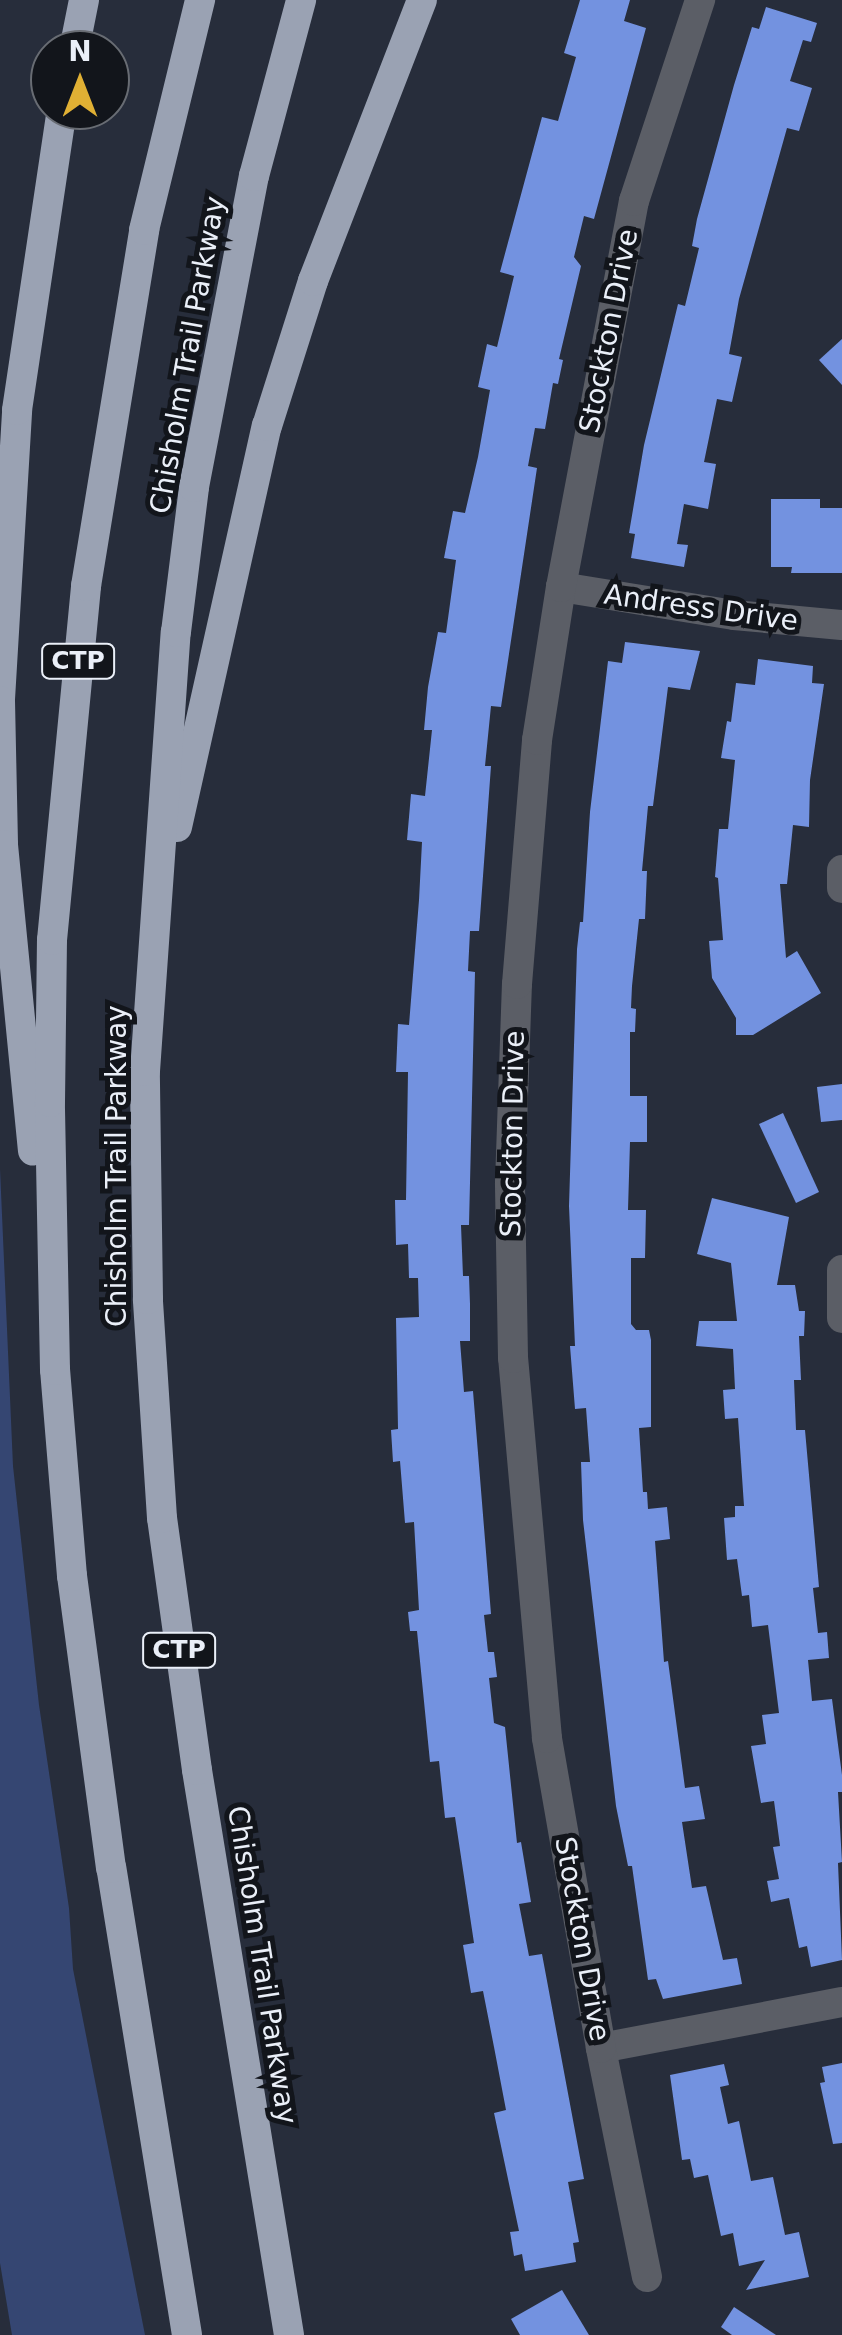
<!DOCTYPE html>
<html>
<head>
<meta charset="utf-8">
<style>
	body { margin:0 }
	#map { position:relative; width:842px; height:2335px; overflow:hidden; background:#272d3b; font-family:"DejaVu Sans",sans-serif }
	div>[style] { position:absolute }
	.green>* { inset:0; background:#354672 }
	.building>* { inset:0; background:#7392e0 }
	.minor>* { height:30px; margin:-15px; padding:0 15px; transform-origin:15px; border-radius:15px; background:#5b5e66 }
	.motorway>* { height:30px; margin:-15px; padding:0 15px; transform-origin:15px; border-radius:15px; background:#9aa2b3 }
	span { translate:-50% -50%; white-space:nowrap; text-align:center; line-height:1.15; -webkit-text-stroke:10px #12151b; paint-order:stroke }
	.shield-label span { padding:2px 8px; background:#12151b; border:2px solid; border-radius:8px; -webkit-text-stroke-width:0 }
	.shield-label { font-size:25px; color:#eaeff8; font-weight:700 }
	.street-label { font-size:28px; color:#eaeff8 }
	.north { position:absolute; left:30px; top:30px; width:100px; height:100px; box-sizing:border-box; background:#12151b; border:2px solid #686c73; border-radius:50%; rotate:0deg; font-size:28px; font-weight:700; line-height:40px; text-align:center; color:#eaeff8 }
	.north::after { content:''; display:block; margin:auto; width:35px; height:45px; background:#e0b034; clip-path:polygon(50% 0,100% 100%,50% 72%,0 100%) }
</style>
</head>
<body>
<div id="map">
	<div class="green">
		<i style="clip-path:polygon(0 1169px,13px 1466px,39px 1705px,69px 1908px,73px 1969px,145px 2335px,12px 2335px,0 2263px)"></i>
	</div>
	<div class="building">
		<i style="clip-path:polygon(580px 0,630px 0,624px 21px,646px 28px,594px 219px,584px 216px,574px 257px,581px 266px,559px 359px,563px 360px,558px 384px,553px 383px,545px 429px,535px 428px,528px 466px,537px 468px,501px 707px,491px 706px,485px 766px,491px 766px,479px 931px,470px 931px,468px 971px,475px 972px,469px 1225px,461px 1225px,463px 1276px,469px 1276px,470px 1304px,470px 1341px,460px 1341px,464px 1392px,473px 1391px,491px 1614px,484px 1615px,488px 1652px,494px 1652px,497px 1677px,489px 1678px,494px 1723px,505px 1727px,517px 1843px,521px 1842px,531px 1902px,519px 1904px,529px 1956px,542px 1954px,584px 2179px,568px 2182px,579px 2242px,573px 2243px,576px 2262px,525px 2271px,522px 2254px,514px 2256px,510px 2232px,519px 2231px,494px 2113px,506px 2110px,494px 2047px,483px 1991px,471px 1993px,463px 1945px,474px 1943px,455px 1817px,445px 1818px,439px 1761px,430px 1762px,417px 1631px,410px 1631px,408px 1612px,419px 1610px,414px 1522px,405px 1523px,400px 1461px,393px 1462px,391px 1430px,398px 1429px,396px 1318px,419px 1317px,418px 1278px,409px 1278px,408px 1244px,396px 1245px,395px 1200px,406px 1200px,408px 1072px,396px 1072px,398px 1024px,409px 1025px,419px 900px,422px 842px,407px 840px,411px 794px,425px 796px,432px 730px,424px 730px,428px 687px,438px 632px,446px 633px,456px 560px,444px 558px,453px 511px,465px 513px,478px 457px,490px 390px,478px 387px,487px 344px,497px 347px,514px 276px,500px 272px,542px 117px,558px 121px,576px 57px,564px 53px)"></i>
		<i style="clip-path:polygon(766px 7px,817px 23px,811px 42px,803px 40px,790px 81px,812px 88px,799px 131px,787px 128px,739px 299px,729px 354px,742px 357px,732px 402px,717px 399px,704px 462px,716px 464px,708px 509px,684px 504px,677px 544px,688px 545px,684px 567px,631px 558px,635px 534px,629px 533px,644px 445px,678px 304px,685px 306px,699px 248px,692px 246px,697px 219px,734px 85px,752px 27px,759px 29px)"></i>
		<i style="clip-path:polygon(842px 339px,842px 385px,819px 360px)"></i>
		<i style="clip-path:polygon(771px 499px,820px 499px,820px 508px,842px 508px,842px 573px,791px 573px,792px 567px,771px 567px)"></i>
		<i style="clip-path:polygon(625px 642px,700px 651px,690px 690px,668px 687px,653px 806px,648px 806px,642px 871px,647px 871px,645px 919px,639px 919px,632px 986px,631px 1008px,636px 1009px,635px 1032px,630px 1032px,630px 1096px,647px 1096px,647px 1142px,630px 1142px,628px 1210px,646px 1210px,645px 1258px,631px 1258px,631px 1324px,636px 1330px,649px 1330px,651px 1340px,651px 1427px,639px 1428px,643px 1492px,647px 1492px,648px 1509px,667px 1507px,670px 1539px,655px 1541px,664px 1662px,668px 1661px,685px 1788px,699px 1786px,705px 1819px,682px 1822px,692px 1888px,706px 1886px,723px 1960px,737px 1958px,742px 1984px,663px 1999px,656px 1979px,648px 1980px,632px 1866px,628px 1866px,616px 1806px,583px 1520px,581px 1462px,590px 1462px,586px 1408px,575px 1409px,570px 1346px,575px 1346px,569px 1206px,577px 949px,580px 922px,583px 922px,590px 812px,608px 661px,622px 663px)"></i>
		<i style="clip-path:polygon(758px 659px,813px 666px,812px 683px,824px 684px,810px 780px,809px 827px,793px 825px,787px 884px,780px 884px,786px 958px,797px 951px,821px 993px,753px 1035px,736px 1035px,736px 1018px,712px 978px,709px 941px,723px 940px,718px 878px,715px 877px,719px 829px,728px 829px,735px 760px,721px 758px,727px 721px,731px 722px,736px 683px,755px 685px)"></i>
		<i style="clip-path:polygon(842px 1084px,842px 1120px,821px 1122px,817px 1087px)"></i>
		<i style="clip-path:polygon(783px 1113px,819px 1192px,796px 1203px,759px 1124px)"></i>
		<i style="clip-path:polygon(712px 1198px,789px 1217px,777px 1285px,795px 1285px,799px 1311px,805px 1311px,804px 1336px,799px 1336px,801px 1380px,794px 1380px,796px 1430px,805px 1430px,819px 1587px,813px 1588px,818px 1633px,827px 1632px,829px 1658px,808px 1660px,812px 1701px,832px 1699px,842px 1775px,842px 1792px,838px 1792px,842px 1862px,838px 1863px,842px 1960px,811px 1967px,807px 1946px,799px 1948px,789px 1898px,771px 1902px,767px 1881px,779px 1879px,773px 1847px,780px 1846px,774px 1801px,761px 1803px,751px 1746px,766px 1744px,762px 1715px,779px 1713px,768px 1625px,752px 1627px,749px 1595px,742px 1596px,737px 1559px,727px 1560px,724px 1518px,735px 1517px,735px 1506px,744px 1506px,738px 1418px,725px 1419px,723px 1390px,735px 1389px,733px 1349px,696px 1346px,699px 1321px,737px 1321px,731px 1263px,697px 1254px)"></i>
		<i style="clip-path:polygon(842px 2063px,842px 2143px,833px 2144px,820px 2083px,825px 2082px,822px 2067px)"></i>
		<i style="clip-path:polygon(724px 2064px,729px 2085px,720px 2087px,728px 2124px,739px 2121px,751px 2181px,773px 2177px,785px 2235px,799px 2232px,809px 2277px,746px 2290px,765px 2260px,739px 2266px,733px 2233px,721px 2236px,708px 2175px,694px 2178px,690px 2159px,682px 2160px,670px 2075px)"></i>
		<i style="clip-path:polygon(562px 2290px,589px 2335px,520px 2335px,511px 2319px)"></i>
		<i style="clip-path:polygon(734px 2307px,776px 2335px,732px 2335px,721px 2327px)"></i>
	</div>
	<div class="minor">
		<i style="left:561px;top:587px;width:175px;rotate:9.2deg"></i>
		<i style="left:734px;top:615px;width:108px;rotate:5.3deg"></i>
		<i style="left:842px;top:870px;width:18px;rotate:90deg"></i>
		<i style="left:842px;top:1270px;width:48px;rotate:90deg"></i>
		<i style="left:601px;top:2048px;width:245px;rotate:-10.8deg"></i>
		<i style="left:647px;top:2277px;width:234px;rotate:-101.4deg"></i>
		<i style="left:601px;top:2048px;width:315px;rotate:-99.9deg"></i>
		<i style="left:547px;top:1738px;width:382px;rotate:-95.1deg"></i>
		<i style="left:513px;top:1358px;width:175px;rotate:-91deg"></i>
		<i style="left:510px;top:1183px;width:199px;rotate:-88deg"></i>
		<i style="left:517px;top:984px;width:245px;rotate:-85.3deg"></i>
		<i style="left:537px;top:740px;width:155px;rotate:-81.1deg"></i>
		<i style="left:561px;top:587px;width:393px;rotate:-79.3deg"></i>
		<i style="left:634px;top:201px;width:212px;rotate:-71.8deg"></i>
	</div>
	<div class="motorway">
		<i style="left:74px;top:50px;width:51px;rotate:-78.7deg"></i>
		<i style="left:0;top:699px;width:289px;rotate:-86.6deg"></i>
		<i style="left:17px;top:410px;width:303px;rotate:-81.5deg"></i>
		<i style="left:0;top:701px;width:144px;rotate:88.8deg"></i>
		<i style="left:3px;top:845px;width:307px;rotate:84.4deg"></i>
		<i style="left:177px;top:827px;width:411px;rotate:-77.4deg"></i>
		<i style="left:267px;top:426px;width:152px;rotate:-72.4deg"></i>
		<i style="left:313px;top:281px;width:301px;rotate:-68.8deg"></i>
		<i style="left:187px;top:2335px;width:473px;rotate:-99.2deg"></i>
		<i style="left:111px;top:1868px;width:295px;rotate:-97.6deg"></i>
		<i style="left:72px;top:1576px;width:207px;rotate:-94.7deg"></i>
		<i style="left:55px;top:1370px;width:268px;rotate:-91.1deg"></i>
		<i style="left:50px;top:1102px;width:162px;rotate:-89.3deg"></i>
		<i style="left:52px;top:940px;width:356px;rotate:-84.5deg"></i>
		<i style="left:86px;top:586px;width:361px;rotate:-80.7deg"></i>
		<i style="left:144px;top:230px;width:237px;rotate:-76.3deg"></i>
		<i style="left:289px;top:2335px;width:572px;rotate:-99.25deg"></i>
		<i style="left:197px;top:1770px;width:254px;rotate:-97.9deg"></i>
		<i style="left:162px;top:1518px;width:219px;rotate:-93.7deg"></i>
		<i style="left:148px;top:1299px;width:228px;rotate:-90.8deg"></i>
		<i style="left:145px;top:1071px;width:440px;rotate:-86deg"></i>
		<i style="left:176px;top:632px;width:146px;rotate:-82.9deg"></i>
		<i style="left:194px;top:487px;width:317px;rotate:-79.1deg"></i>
		<i style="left:254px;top:176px;width:182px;rotate:-75deg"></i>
	</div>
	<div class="shield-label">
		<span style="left:78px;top:661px">CTP</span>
		<span style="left:179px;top:1650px">CTP</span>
	</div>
	<div class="street-label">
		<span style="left:609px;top:331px;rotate:-79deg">Stockton Drive</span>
		<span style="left:188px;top:355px;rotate:-80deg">Chisholm Trail Parkway</span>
		<span style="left:701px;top:608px;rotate:8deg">Andress Drive</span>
		<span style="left:513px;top:1134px;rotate:-89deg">Stockton Drive</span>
		<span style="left:117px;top:1166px;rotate:-90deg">Chisholm Trail Parkway</span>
		<span style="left:582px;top:1939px;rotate:80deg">Stockton Drive</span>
		<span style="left:262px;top:1965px;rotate:81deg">Chisholm Trail Parkway</span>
	</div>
	<div class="north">N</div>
</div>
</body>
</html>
